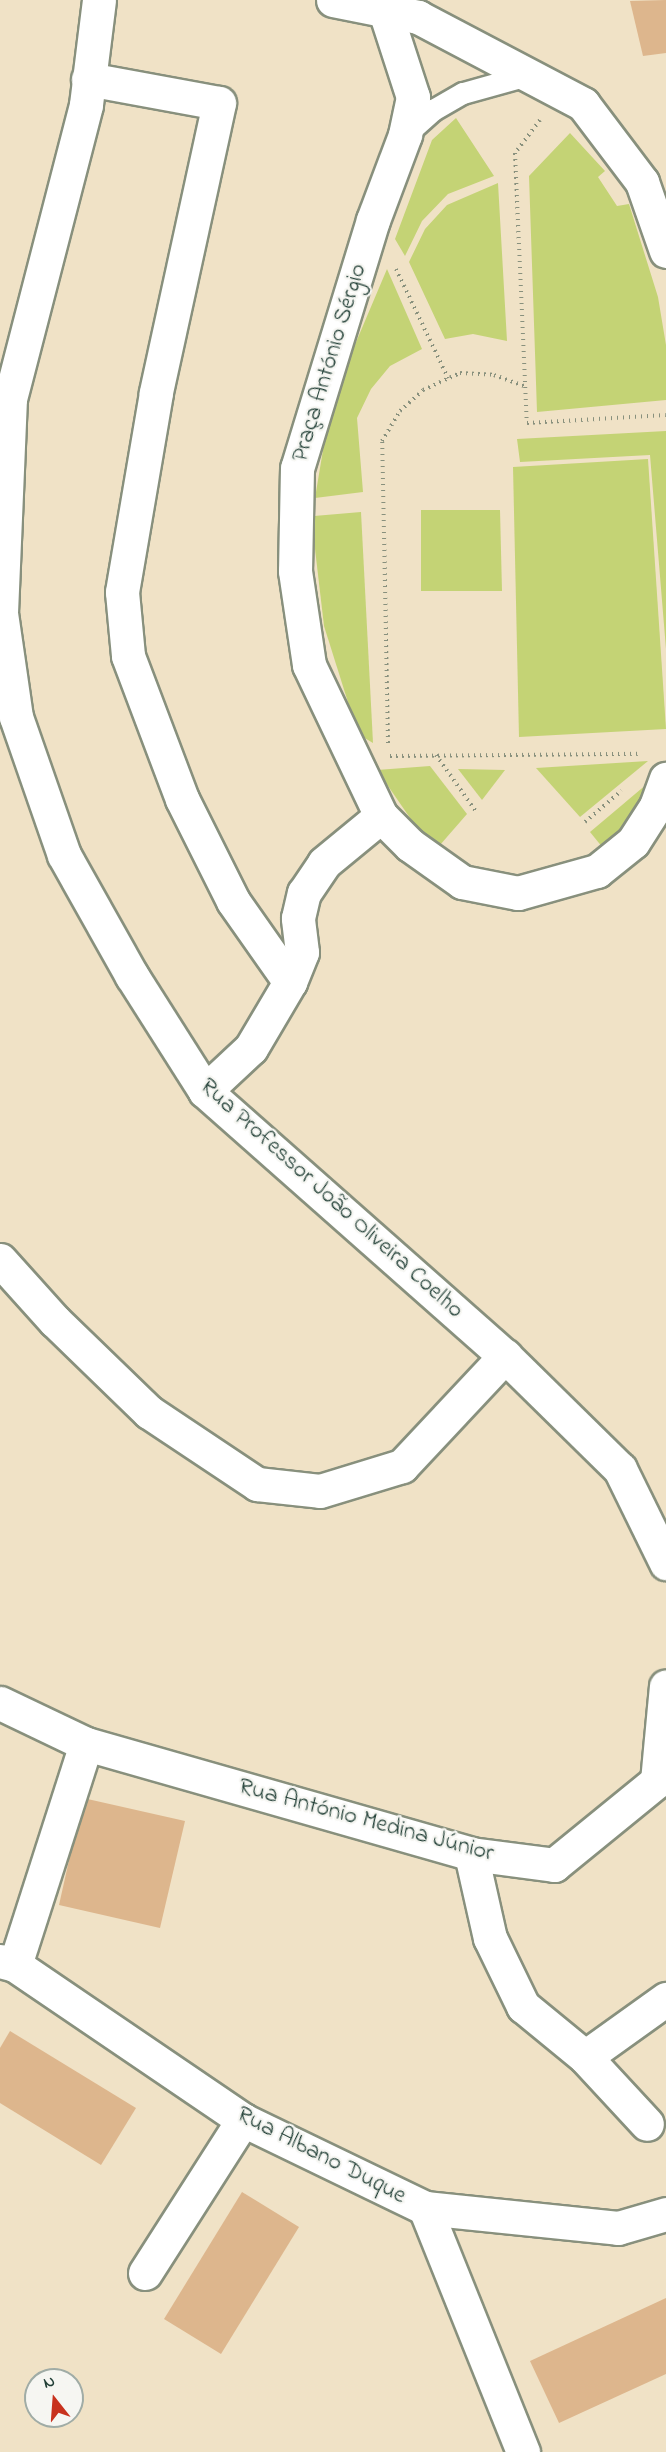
<!DOCTYPE html>
<html>
<head>
<meta charset="utf-8">
<style>
	body { margin:0 }
	#map { position:relative; width:666px; height:2452px; overflow:hidden; background:#f0e2c6; font-family:"Indie Flower",sans-serif }
	div>[style] { position:absolute }
	.green>* { inset:0; background:#c4d375 }
	.building>* { inset:0; background:#ddb68d }
	.path>* { height:4px; margin-top:-2px; transform-origin:0; background:repeating-linear-gradient(90deg,#88907d 0 1.5px,transparent 0 6px) }
	.roads { filter:drop-shadow(2px 0 #88907d) drop-shadow(-2px 0 #88907d) drop-shadow(0 2px #88907d) drop-shadow(0 -2px #88907d) }
	.lane>* { height:21px; margin:-10.5px; padding:0 10.5px; transform-origin:10.5px; border-radius:10.5px; background:#fff }
	.street>* { height:33px; margin:-16.5px; padding:0 16.5px; transform-origin:16.5px; border-radius:16.5px; background:#fff }
	span { translate:-50% -50%; white-space:nowrap; text-align:center; line-height:1.15; -webkit-text-stroke:4.5px #f6f6f2; paint-order:stroke }
	.street-label { font-size:24px; color:#1f3d34 }
	.north { position:absolute; left:24px; top:2368px; width:60px; height:60px; box-sizing:border-box; background:#f6f6f2; border:2px solid #a0aca6; border-radius:50%; rotate:343deg; font-size:16px; font-weight:700; line-height:24px; text-align:center; color:#1f3d34 }
	.north::after { content:''; display:block; margin:auto; width:21px; height:27px; background:#c8321e; clip-path:polygon(50% 0,100% 100%,50% 72%,0 100%) }
</style>
</head>
<body>
<div id="map">
	<div class="green">
		<i style="clip-path:polygon(456px 118px,494px 176px,448px 194px,422px 221px,405px 256px,395px 239px,432px 140px)"></i>
		<i style="clip-path:polygon(570px 133px,605px 171px,598px 177px,617px 206px,629px 204px,658px 297px,666px 345px,666px 400px,537px 412px,529px 176px)"></i>
		<i style="clip-path:polygon(498px 183px,507px 341px,473px 334px,445px 339px,409px 262px,425px 229px,447px 205px)"></i>
		<i style="clip-path:polygon(387px 269px,422px 349px,390px 366px,371px 389px,357px 418px,363px 492px,315px 498px,326px 432px,351px 354px)"></i>
		<i style="clip-path:polygon(666px 431px,666px 649px,650px 455px,520px 462px,517px 439px)"></i>
		<i style="clip-path:polygon(648px 459px,666px 729px,519px 737px,513px 467px)"></i>
		<i style="clip-path:polygon(421px 510px,500px 510px,502px 591px,421px 591px)"></i>
		<i style="clip-path:polygon(361px 512px,373px 743px,358px 734px,324px 626px,313px 532px,314px 516px)"></i>
		<i style="clip-path:polygon(648px 761px,580px 817px,536px 768px)"></i>
		<i style="clip-path:polygon(430px 766px,467px 814px,440px 845px,417px 828px,377px 770px)"></i>
		<i style="clip-path:polygon(458px 769px,505px 770px,482px 800px)"></i>
		<i style="clip-path:polygon(660px 773px,627px 830px,603px 848px,590px 832px)"></i>
	</div>
	<div class="building">
		<i style="clip-path:polygon(666px 0,666px 53px,643px 56px,630px 1px)"></i>
		<i style="clip-path:polygon(83px 1798px,185px 1821px,160px 1928px,59px 1905px)"></i>
		<i style="clip-path:polygon(10px 2031px,136px 2108px,101px 2165px,0 2103px,0 2048px)"></i>
		<i style="clip-path:polygon(242px 2192px,299px 2227px,221px 2354px,164px 2319px)"></i>
		<i style="clip-path:polygon(666px 2298px,666px 2374px,559px 2423px,530px 2361px)"></i>
	</div>
	<div class="path">
		<i style="left:540px;top:120px;width:41px;rotate:127.1deg"></i>
		<i style="left:515px;top:153px;width:270px;rotate:87.5deg"></i>
		<i style="left:527px;top:423px;width:139px;rotate:-3.3deg"></i>
		<i style="left:396px;top:269px;width:121px;rotate:64.5deg"></i>
		<i style="left:388px;top:743px;width:302px;rotate:-91.1deg"></i>
		<i style="left:382px;top:441px;width:35px;rotate:-59deg"></i>
		<i style="left:400px;top:411px;width:31px;rotate:-42deg"></i>
		<i style="left:423px;top:390px;width:41px;rotate:-24.7deg"></i>
		<i style="left:460px;top:373px;width:34px;rotate:3deg"></i>
		<i style="left:494px;top:375px;width:33px;rotate:20deg"></i>
		<i style="left:436px;top:755px;width:71px;rotate:54.7deg"></i>
		<i style="left:390px;top:756px;width:251px;rotate:-0.5deg"></i>
		<i style="left:585px;top:822px;width:48px;rotate:-40.7deg"></i>
	</div>
	<div class="roads">
		<div class="lane">
			<i style="left:405px;top:135px;width:38px;rotate:-42deg"></i>
			<i style="left:433px;top:110px;width:34px;rotate:-30deg"></i>
			<i style="left:463px;top:93px;width:71px;rotate:-15.6deg"></i>
		</div>
		<div class="street">
			<i style="left:99px;top:0;width:106px;rotate:97.1deg"></i>
			<i style="left:86px;top:105px;width:303px;rotate:104.5deg"></i>
			<i style="left:10px;top:398px;width:215px;rotate:92.4deg"></i>
			<i style="left:1px;top:613px;width:105px;rotate:81.8deg"></i>
			<i style="left:16px;top:717px;width:146px;rotate:70.8deg"></i>
			<i style="left:64px;top:855px;width:139px;rotate:60.7deg"></i>
			<i style="left:132px;top:976px;width:136px;rotate:57.6deg"></i>
			<i style="left:205px;top:1091px;width:400px;rotate:41.5deg"></i>
			<i style="left:505px;top:1356px;width:161px;rotate:44.5deg"></i>
			<i style="left:620px;top:1469px;width:105px;rotate:63.9deg"></i>
			<i style="left:333px;top:0;width:87px;rotate:11.3deg"></i>
			<i style="left:418px;top:17px;width:187px;rotate:27.8deg"></i>
			<i style="left:583px;top:104px;width:98px;rotate:52.9deg"></i>
			<i style="left:642px;top:182px;width:73px;rotate:70.8deg"></i>
			<i style="left:384px;top:8px;width:94px;rotate:72deg"></i>
			<i style="left:413px;top:97px;width:39px;rotate:102deg"></i>
			<i style="left:405px;top:135px;width:91px;rotate:110.6deg"></i>
			<i style="left:373px;top:220px;width:259px;rotate:107deg"></i>
			<i style="left:297px;top:468px;width:103px;rotate:91.1deg"></i>
			<i style="left:295px;top:571px;width:95px;rotate:81.5deg"></i>
			<i style="left:309px;top:665px;width:167px;rotate:64.5deg"></i>
			<i style="left:381px;top:816px;width:41px;rotate:45deg"></i>
			<i style="left:410px;top:845px;width:64px;rotate:35.4deg"></i>
			<i style="left:462px;top:882px;width:57px;rotate:11.1deg"></i>
			<i style="left:518px;top:893px;width:82px;rotate:-15.6deg"></i>
			<i style="left:597px;top:871px;width:46px;rotate:-38.9deg"></i>
			<i style="left:633px;top:842px;width:43px;rotate:-57.4deg"></i>
			<i style="left:656px;top:806px;width:29px;rotate:-70deg"></i>
			<i style="left:88px;top:79px;width:133px;rotate:10.4deg"></i>
			<i style="left:219px;top:103px;width:297px;rotate:102.3deg"></i>
			<i style="left:156px;top:393px;width:202px;rotate:99.7deg"></i>
			<i style="left:122px;top:592px;width:64px;rotate:84.6deg"></i>
			<i style="left:128px;top:656px;width:153px;rotate:69.3deg"></i>
			<i style="left:182px;top:799px;width:114px;rotate:63.4deg"></i>
			<i style="left:233px;top:901px;width:99px;rotate:54.9deg"></i>
			<i style="left:205px;top:1091px;width:63px;rotate:-43.1deg"></i>
			<i style="left:251px;top:1048px;width:77px;rotate:-59.4deg"></i>
			<i style="left:290px;top:982px;width:32px;rotate:-68deg"></i>
			<i style="left:302px;top:952px;width:34px;rotate:-97deg"></i>
			<i style="left:298px;top:918px;width:26px;rotate:-77deg"></i>
			<i style="left:304px;top:893px;width:36px;rotate:-56deg"></i>
			<i style="left:324px;top:863px;width:74px;rotate:-39.5deg"></i>
			<i style="left:0;top:1260px;width:82px;rotate:48deg"></i>
			<i style="left:55px;top:1321px;width:131px;rotate:44.1deg"></i>
			<i style="left:149px;top:1412px;width:130px;rotate:33.7deg"></i>
			<i style="left:257px;top:1484px;width:63px;rotate:6.3deg"></i>
			<i style="left:320px;top:1491px;width:86px;rotate:-17deg"></i>
			<i style="left:402px;top:1466px;width:151px;rotate:-46.9deg"></i>
			<i style="left:0;top:1703px;width:95px;rotate:25.5deg"></i>
			<i style="left:86px;top:1744px;width:400px;rotate:15.9deg"></i>
			<i style="left:471px;top:1854px;width:84px;rotate:7.5deg"></i>
			<i style="left:554px;top:1865px;width:133px;rotate:-39.2deg"></i>
			<i style="left:657px;top:1781px;width:95px;rotate:-84.6deg"></i>
			<i style="left:471px;top:1854px;width:86px;rotate:77.3deg"></i>
			<i style="left:490px;top:1938px;width:76px;rotate:64.1deg"></i>
			<i style="left:523px;top:2006px;width:80px;rotate:39.4deg"></i>
			<i style="left:585px;top:2057px;width:91px;rotate:47.2deg"></i>
			<i style="left:0;top:1961px;width:16px;rotate:15deg"></i>
			<i style="left:15px;top:1965px;width:276px;rotate:34.2deg"></i>
			<i style="left:243px;top:2120px;width:202px;rotate:25.8deg"></i>
			<i style="left:425px;top:2208px;width:194px;rotate:5.9deg"></i>
			<i style="left:618px;top:2228px;width:50px;rotate:-16.3deg"></i>
			<i style="left:15px;top:1965px;width:232px;rotate:-72.2deg"></i>
			<i style="left:585px;top:2057px;width:100px;rotate:-35.6deg"></i>
			<i style="left:425px;top:2208px;width:263px;rotate:68.1deg"></i>
			<i style="left:145px;top:2273px;width:182px;rotate:-57.4deg"></i>
		</div>
	</div>
	<div class="street-label">
		<span style="left:330px;top:363px;rotate:-73deg">Praça António Sérgio</span>
		<span style="left:331px;top:1199px;rotate:42deg">Rua Professor João Oliveira Coelho</span>
		<span style="left:366px;top:1821px;rotate:15deg">Rua António Medina Júnior</span>
		<span style="left:321px;top:2156px;rotate:27deg">Rua Albano Duque</span>
	</div>
	<div class="north">N</div>
</div>
</body>
</html>
